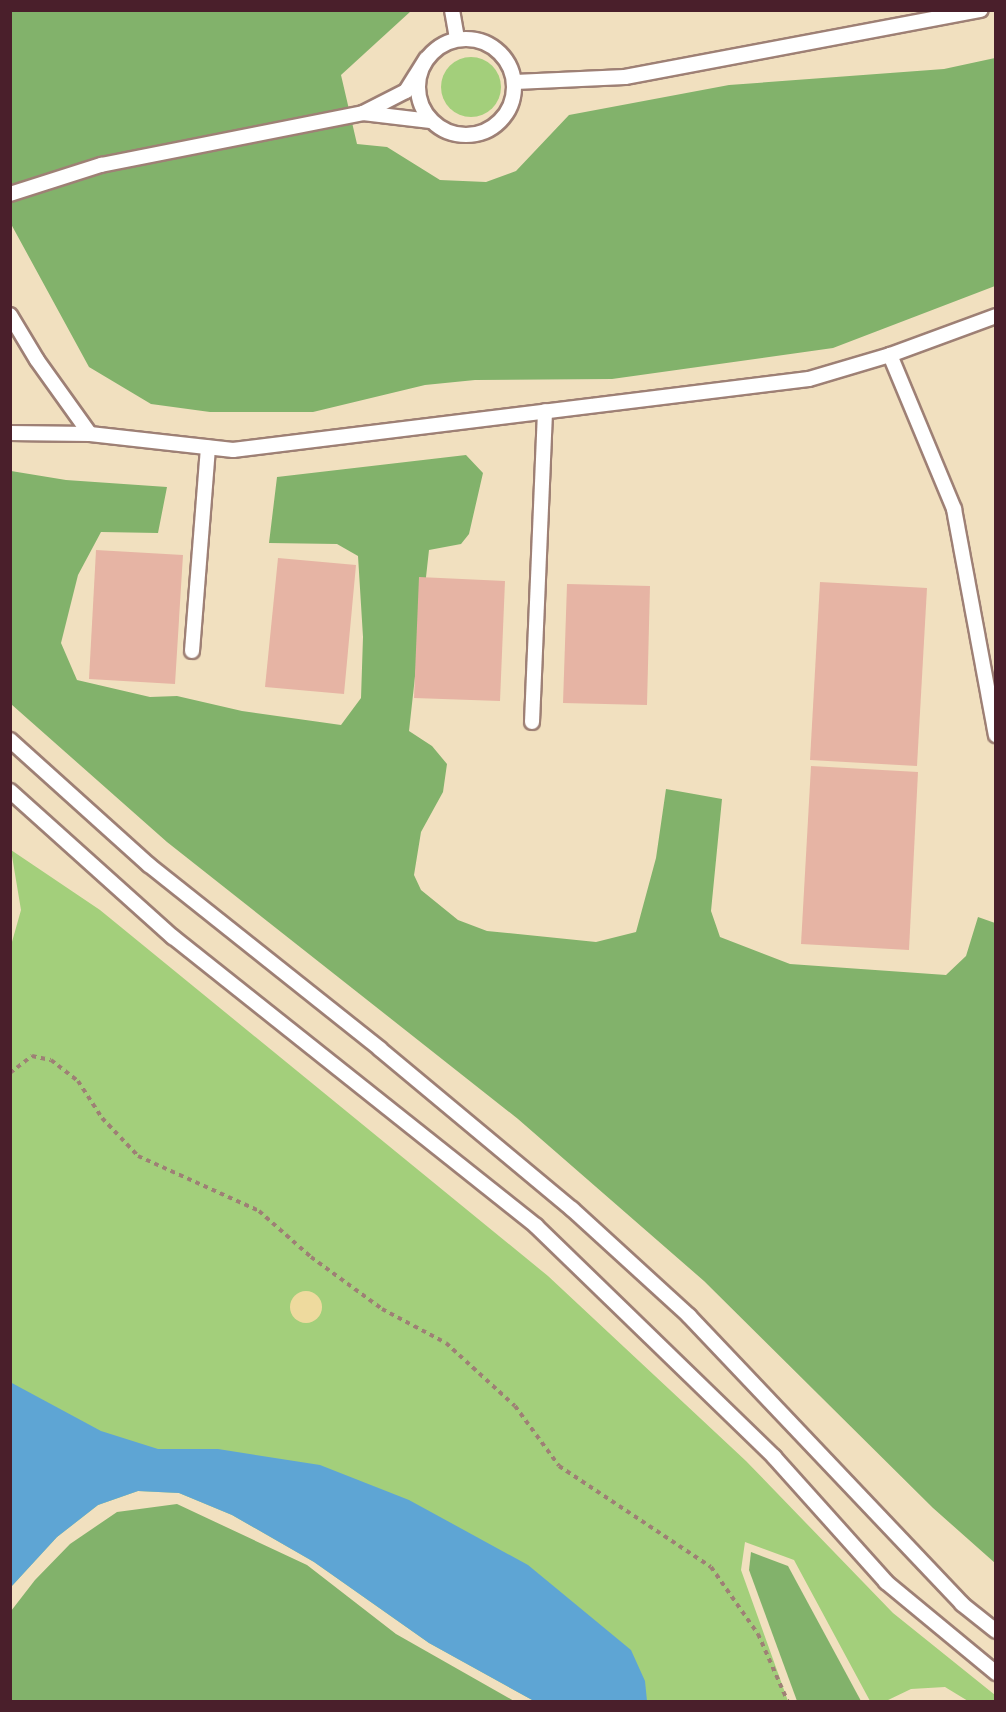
<!DOCTYPE html>
<html>
<head>
<meta charset="utf-8">
<style>
	body { margin:0 }
	#map { position:relative; width:1006px; height:1712px; overflow:hidden; background:#f1e0bf; font-family:"Gochi Hand",sans-serif }
	div>[style] { position:absolute }
	.green>* { inset:0; background:#a3cf7b }
	.round { border-radius:50% }
	.forest>* { inset:0; background:#82b26b }
	.sand>* { inset:0; background:#eeda9e }
	.water>* { inset:0; background:#5ea5d4 }
	.building>* { inset:0; background:#e6b4a4 }
	.path>* { height:4px; margin-top:-2px; transform-origin:0; background:repeating-linear-gradient(90deg,#9e8075 0 4.5px,transparent 0 9px) }
	.roads { filter:drop-shadow(2px 0 #9e8075) drop-shadow(-2px 0 #9e8075) drop-shadow(0 2px #9e8075) drop-shadow(0 -2px #9e8075) }
	.lane>* { height:14px; margin:-7px; padding:0 7px; transform-origin:7px; border-radius:7px; background:#fff }
	.lane>.ring { margin:-7px; padding:0; box-sizing:content-box; background:none; border:14px solid #fff; border-radius:50% }
	span { translate:-50% -50%; white-space:nowrap; text-align:center; line-height:1.15; -webkit-text-stroke:4.5px #fcf5e5; paint-order:stroke }
	.frame { position:absolute; inset:0; border:12px solid #4a1f2b; pointer-events:none }
</style>
</head>
<body>
<div id="map">
	<div class="green">
		<i class="round" style="left:441px;top:57px;width:60px;height:60px"></i>
		<i style="clip-path:polygon(11px 850px,100px 910px,548px 1276px,746px 1461px,893px 1613px,995px 1695px,995px 1701px,968px 1701px,945px 1687px,911px 1689px,886px 1701px,870px 1701px,794px 1560px,745px 1542px,741px 1570px,788px 1701px,534px 1701px,429px 1643px,314px 1562px,232px 1515px,179px 1493px,138px 1491px,98px 1505px,57px 1537px,11px 1587px,10px 949px,21px 910px)"></i>
	</div>
	<div class="forest">
		<i style="clip-path:polygon(10px 11px,411px 11px,341px 75px,357px 144px,387px 147px,440px 180px,486px 182px,516px 171px,569px 115px,729px 85px,944px 69px,995px 58px,995px 286px,833px 348px,612px 379px,475px 380px,425px 385px,313px 412px,210px 412px,151px 404px,89px 367px,11px 224px)"></i>
		<i style="clip-path:polygon(466px 455px,483px 473px,469px 534px,461px 544px,429px 550px,409px 731px,432px 746px,447px 764px,443px 792px,421px 832px,414px 875px,421px 890px,458px 920px,487px 931px,596px 942px,636px 932px,656px 858px,666px 789px,722px 799px,711px 911px,720px 937px,790px 964px,946px 975px,966px 956px,978px 917px,995px 923px,995px 1563px,933px 1508px,704px 1281px,518px 1119px,167px 842px,11px 704px,11px 471px,66px 480px,167px 487px,158px 533px,101px 532px,78px 575px,61px 643px,77px 680px,150px 697px,177px 696px,242px 711px,341px 725px,361px 698px,363px 637px,358px 556px,337px 544px,269px 543px,277px 477px)"></i>
		<i style="clip-path:polygon(177px 1504px,307px 1565px,396px 1634px,514px 1701px,11px 1701px,11px 1611px,35px 1580px,70px 1544px,117px 1512px)"></i>
		<i style="clip-path:polygon(751px 1552px,788px 1566px,861px 1701px,797px 1701px,749px 1570px)"></i>
	</div>
	<div class="sand">
		<i class="round" style="left:290px;top:1291px;width:32px;height:32px"></i>
	</div>
	<div class="water">
		<i style="clip-path:polygon(10px 1382px,101px 1431px,158px 1449px,218px 1449px,320px 1465px,409px 1500px,528px 1565px,631px 1650px,645px 1681px,647px 1701px,534px 1701px,429px 1643px,314px 1562px,232px 1515px,179px 1493px,138px 1491px,98px 1505px,57px 1537px,11px 1587px)"></i>
	</div>
	<div class="building">
		<i style="clip-path:polygon(96px 550px,183px 555px,175px 684px,89px 679px)"></i>
		<i style="clip-path:polygon(278px 558px,356px 565px,344px 694px,265px 687px)"></i>
		<i style="clip-path:polygon(419px 577px,505px 581px,500px 701px,414px 698px)"></i>
		<i style="clip-path:polygon(820px 582px,927px 588px,917px 766px,810px 760px)"></i>
		<i style="clip-path:polygon(567px 584px,650px 586px,647px 705px,563px 703px)"></i>
		<i style="clip-path:polygon(811px 766px,918px 772px,909px 950px,801px 944px)"></i>
	</div>
	<div class="path">
		<i style="left:10px;top:1073px;width:28px;rotate:-38deg"></i>
		<i style="left:32px;top:1056px;width:19px;rotate:12deg"></i>
		<i style="left:51px;top:1060px;width:34px;rotate:38deg"></i>
		<i style="left:78px;top:1081px;width:44px;rotate:57deg"></i>
		<i style="left:102px;top:1118px;width:52px;rotate:46.5deg"></i>
		<i style="left:138px;top:1156px;width:133px;rotate:24.4deg"></i>
		<i style="left:259px;top:1211px;width:69px;rotate:41.5deg"></i>
		<i style="left:311px;top:1257px;width:88px;rotate:36.2deg"></i>
		<i style="left:382px;top:1309px;width:72px;rotate:28deg"></i>
		<i style="left:446px;top:1343px;width:93px;rotate:42.4deg"></i>
		<i style="left:515px;top:1406px;width:74px;rotate:53.7deg"></i>
		<i style="left:559px;top:1466px;width:182px;rotate:33.6deg"></i>
		<i style="left:711px;top:1567px;width:82px;rotate:55deg"></i>
		<i style="left:758px;top:1634px;width:74px;rotate:66.2deg"></i>
	</div>
	<div class="roads">
		<div class="lane">
			<i style="left:452px;top:10px;width:29px;rotate:80deg"></i>
			<i class="ring" style="left:418px;top:39px;width:82px;height:82px"></i>
			<i style="left:515px;top:82px;width:110px;rotate:-2.6deg"></i>
			<i style="left:625px;top:77px;width:362px;rotate:-10.7deg"></i>
			<i style="left:363px;top:113px;width:68px;rotate:6.7deg"></i>
			<i style="left:10px;top:194px;width:96px;rotate:-17.7deg"></i>
			<i style="left:101px;top:165px;width:267px;rotate:-11.2deg"></i>
			<i style="left:363px;top:113px;width:48px;rotate:-27.1deg"></i>
			<i style="left:406px;top:91px;width:38px;rotate:-58deg"></i>
			<i style="left:10px;top:315px;width:52px;rotate:59deg"></i>
			<i style="left:37px;top:360px;width:91px;rotate:54.4deg"></i>
			<i style="left:890px;top:355px;width:167px;rotate:67.4deg"></i>
			<i style="left:954px;top:509px;width:230px;rotate:79.5deg"></i>
			<i style="left:10px;top:433px;width:80px;rotate:0.7deg"></i>
			<i style="left:90px;top:434px;width:144px;rotate:6.4deg"></i>
			<i style="left:233px;top:450px;width:580px;rotate:-7.03deg"></i>
			<i style="left:809px;top:379px;width:84px;rotate:-16.5deg"></i>
			<i style="left:890px;top:355px;width:113px;rotate:-20.2deg"></i>
			<i style="left:192px;top:651px;width:204px;rotate:-85.5deg"></i>
			<i style="left:532px;top:722px;width:311px;rotate:-87.6deg"></i>
			<i style="left:10px;top:740px;width:187px;rotate:42deg"></i>
			<i style="left:149px;top:865px;width:295px;rotate:38.5deg"></i>
			<i style="left:380px;top:1049px;width:250px;rotate:39.8deg"></i>
			<i style="left:572px;top:1209px;width:159px;rotate:42.4deg"></i>
			<i style="left:689px;top:1316px;width:397px;rotate:46.5deg"></i>
			<i style="left:962px;top:1604px;width:43px;rotate:38.5deg"></i>
			<i style="left:10px;top:791px;width:219px;rotate:41.9deg"></i>
			<i style="left:173px;top:937px;width:464px;rotate:38.5deg"></i>
			<i style="left:536px;top:1226px;width:332px;rotate:44.1deg"></i>
			<i style="left:774px;top:1457px;width:168px;rotate:48.1deg"></i>
			<i style="left:886px;top:1582px;width:143px;rotate:39.6deg"></i>
		</div>
	</div>
	<div class="frame"></div>
</div>
</body>
</html>
